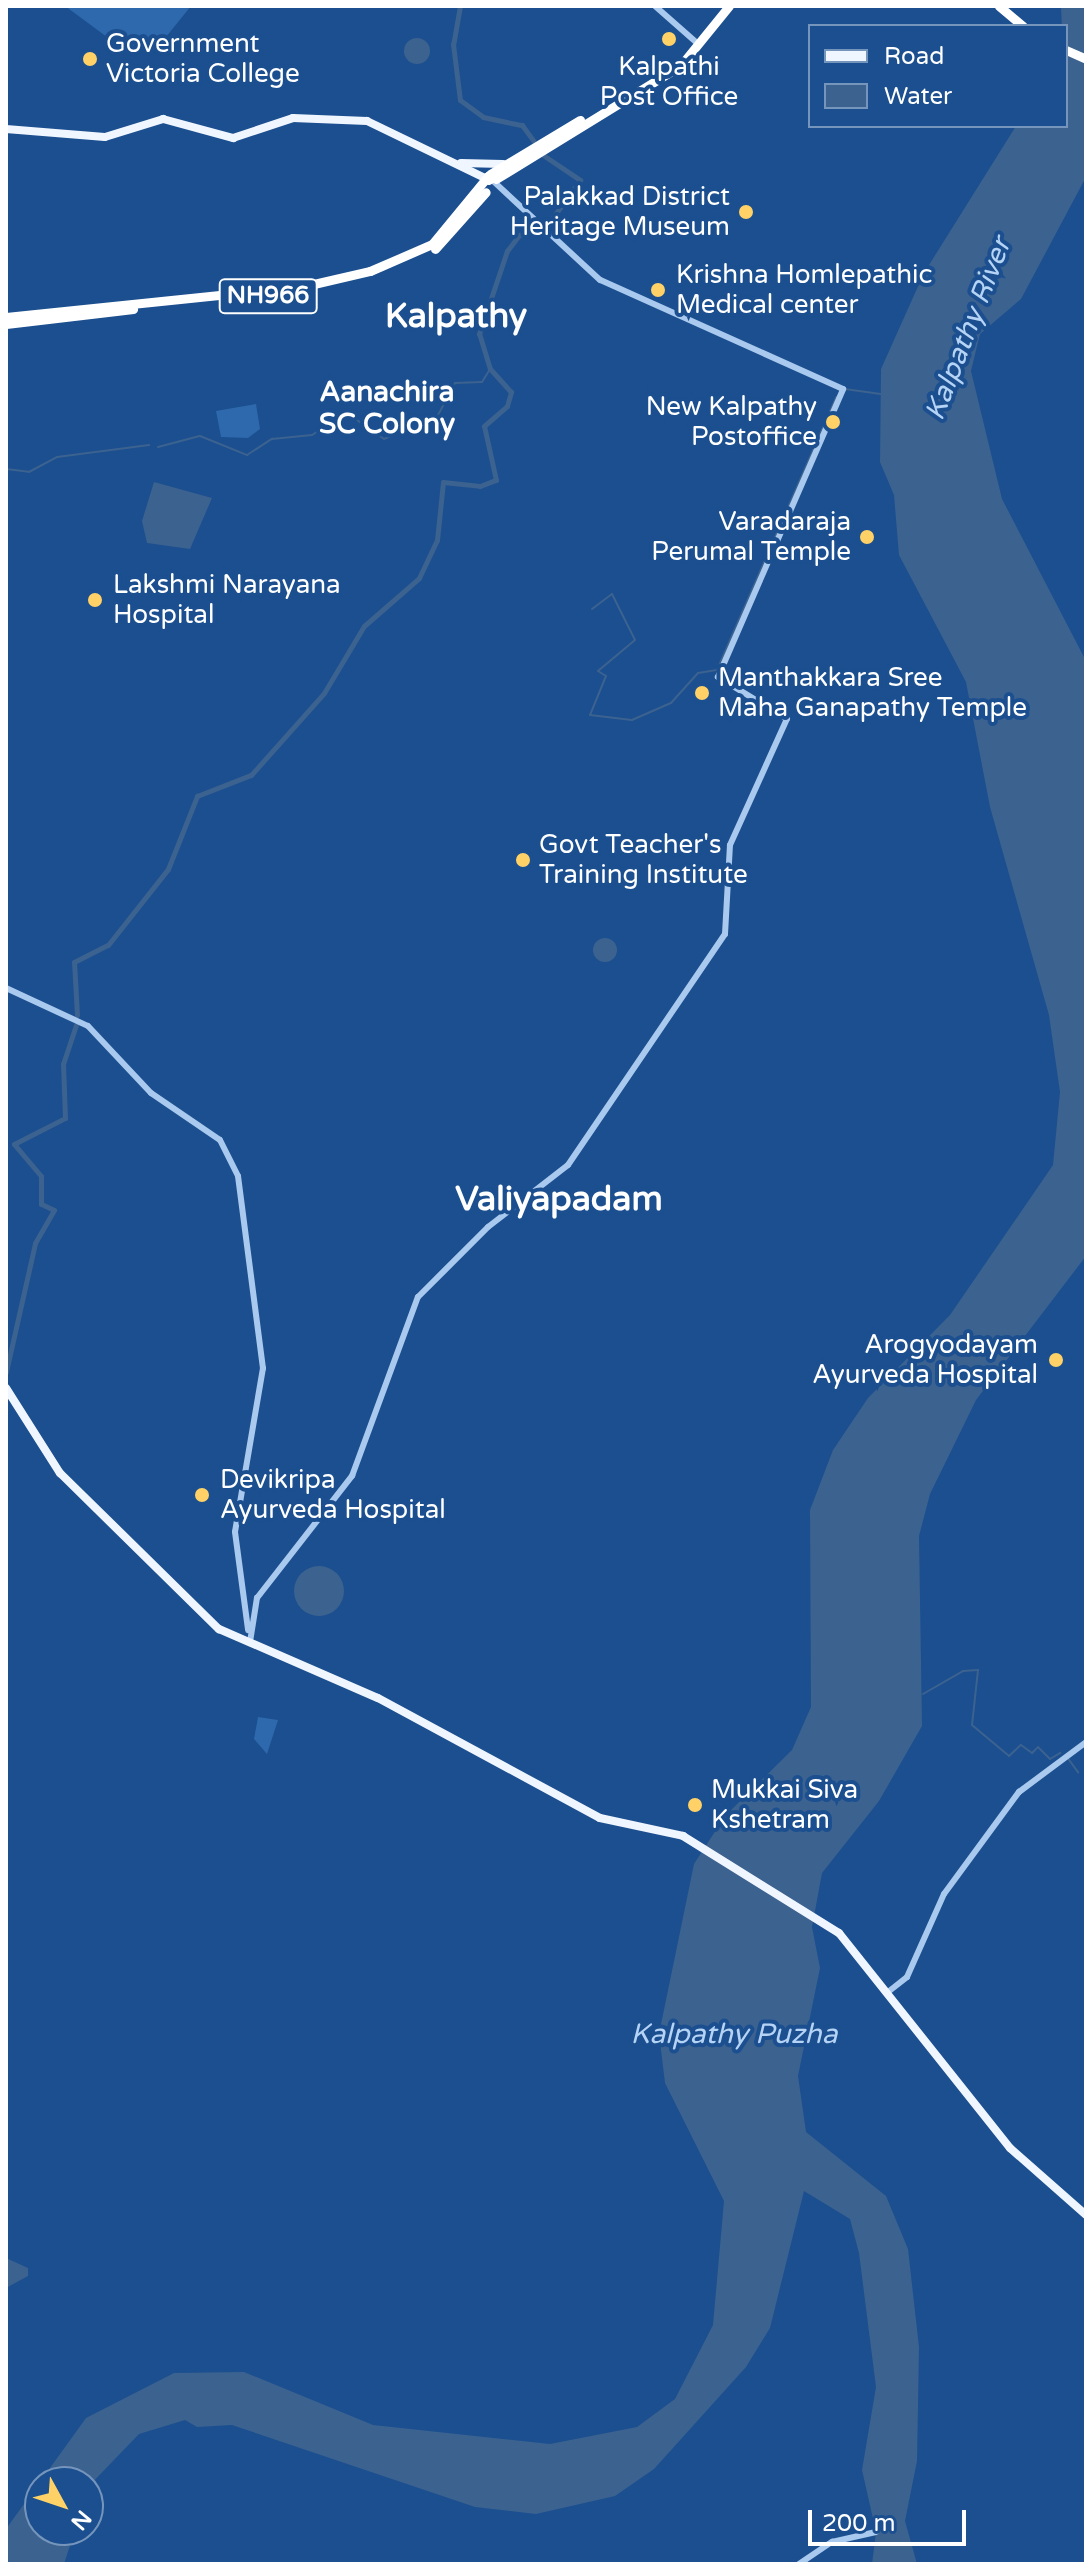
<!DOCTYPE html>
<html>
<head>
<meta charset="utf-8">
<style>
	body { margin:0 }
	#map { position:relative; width:1092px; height:2570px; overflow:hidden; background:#1b4f8f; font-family:"Varela Round",sans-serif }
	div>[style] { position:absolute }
	.green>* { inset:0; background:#2e69ad }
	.water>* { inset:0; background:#3c6290 }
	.round { border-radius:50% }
	.stream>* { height:2px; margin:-1px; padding:0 1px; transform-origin:1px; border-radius:1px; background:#3c6290 }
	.canal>* { height:5px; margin:-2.5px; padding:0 2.5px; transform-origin:2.5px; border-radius:2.5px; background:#3c6290 }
	.minor>* { height:6px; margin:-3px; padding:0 3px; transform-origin:3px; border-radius:3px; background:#a9c9ee }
	.major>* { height:8px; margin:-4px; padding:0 4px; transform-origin:4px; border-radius:4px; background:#f0f6ff }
	.highway>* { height:9px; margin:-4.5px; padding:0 4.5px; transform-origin:4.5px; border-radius:4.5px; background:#fff }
	.dots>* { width:22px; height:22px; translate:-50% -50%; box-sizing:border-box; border:4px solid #1b4f8f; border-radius:50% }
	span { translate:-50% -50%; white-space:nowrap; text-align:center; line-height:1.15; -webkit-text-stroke:8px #1b4f8f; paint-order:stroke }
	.shield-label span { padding:2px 6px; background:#1b4f8f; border:2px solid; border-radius:6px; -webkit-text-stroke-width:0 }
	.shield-label { font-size:24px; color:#fff; font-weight:700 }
	.poi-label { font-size:26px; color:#fff }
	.left { translate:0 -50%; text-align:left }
	.right { translate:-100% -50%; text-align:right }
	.water-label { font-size:28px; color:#b5d3f5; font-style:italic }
	.neighbourhood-label { font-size:28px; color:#fff; font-weight:700 }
	.district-label { font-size:34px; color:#fff; font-weight:700 }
	.frame { position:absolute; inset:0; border:8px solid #fff; pointer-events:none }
	.legend { position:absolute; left:808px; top:24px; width:260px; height:104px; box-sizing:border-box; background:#1b4f8f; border:2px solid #7695bc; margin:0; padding:10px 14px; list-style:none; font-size:24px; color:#fff }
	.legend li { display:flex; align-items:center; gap:16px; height:40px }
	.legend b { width:40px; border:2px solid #7695bc }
	.north { position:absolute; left:24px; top:2466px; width:80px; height:80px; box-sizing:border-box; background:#1b4f8f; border:2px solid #7695bc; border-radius:50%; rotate:130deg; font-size:22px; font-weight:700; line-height:32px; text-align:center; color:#fff }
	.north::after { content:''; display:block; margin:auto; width:28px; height:36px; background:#ffd166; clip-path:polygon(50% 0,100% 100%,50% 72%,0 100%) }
	.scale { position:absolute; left:808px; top:2510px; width:158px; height:36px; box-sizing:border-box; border:4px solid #fff; border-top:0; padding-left:10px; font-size:24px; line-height:28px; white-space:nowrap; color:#fff; -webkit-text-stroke:6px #1b4f8f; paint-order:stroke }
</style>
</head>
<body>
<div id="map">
	<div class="green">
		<i style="clip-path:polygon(65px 6px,191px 6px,166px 37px,142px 49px,115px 43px)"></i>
		<i style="clip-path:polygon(256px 404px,260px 429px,248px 438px,221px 437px,216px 411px)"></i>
		<i style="clip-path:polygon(258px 1717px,278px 1720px,267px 1754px,254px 1739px)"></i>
	</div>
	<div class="water">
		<i style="clip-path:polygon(1061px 6px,1086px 6px,1086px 177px,1021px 299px,980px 334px,971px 371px,1002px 499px,1086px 661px,1086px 1256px,976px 1400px,930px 1494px,919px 1536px,922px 1726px,879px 1801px,822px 1873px,812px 1927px,820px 1968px,798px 2076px,806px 2132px,886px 2196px,908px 2249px,919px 2347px,917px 2461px,905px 2521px,917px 2564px,872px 2564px,876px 2532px,862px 2470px,876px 2387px,859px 2253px,850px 2219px,804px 2191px,770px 2328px,746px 2367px,654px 2469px,615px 2496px,536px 2514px,475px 2507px,232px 2425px,197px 2427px,185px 2420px,139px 2434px,88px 2487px,40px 2482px,40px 2530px,75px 2530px,64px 2564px,6px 2564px,6px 2529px,86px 2418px,174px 2373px,244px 2372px,373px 2425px,550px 2444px,637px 2427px,675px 2399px,713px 2325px,724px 2201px,665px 2083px,659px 2034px,694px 1864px,725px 1816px,792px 1750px,811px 1707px,810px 1510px,833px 1450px,868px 1398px,950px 1315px,1053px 1165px,1060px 1092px,1049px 1015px,990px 807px,966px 682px,899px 555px,894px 495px,880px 462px,881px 369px,924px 273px,1016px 126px,1066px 126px)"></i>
		<i class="round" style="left:404px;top:38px;width:26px;height:26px"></i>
		<i style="clip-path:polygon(154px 482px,212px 498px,190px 549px,147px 543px,142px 521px)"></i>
		<i class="round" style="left:593px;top:938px;width:24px;height:24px"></i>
		<i class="round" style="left:294px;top:1566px;width:50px;height:50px"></i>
		<i style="clip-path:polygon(6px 2258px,28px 2268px,28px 2276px,6px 2288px)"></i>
	</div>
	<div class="stream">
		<i style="left:845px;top:389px;width:36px;rotate:8deg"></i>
		<i style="left:436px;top:419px;width:41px;rotate:-62.2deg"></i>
		<i style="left:455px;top:383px;width:27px;rotate:-2deg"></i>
		<i style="left:482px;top:382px;width:15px;rotate:-58deg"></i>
		<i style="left:158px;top:447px;width:43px;rotate:-14.7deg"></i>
		<i style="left:200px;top:436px;width:51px;rotate:22deg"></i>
		<i style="left:247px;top:455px;width:30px;rotate:-33deg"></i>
		<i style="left:272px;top:439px;width:40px;rotate:-5.7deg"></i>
		<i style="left:312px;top:435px;width:41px;rotate:-32.2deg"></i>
		<i style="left:347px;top:413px;width:45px;rotate:35.1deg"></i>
		<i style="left:384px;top:439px;width:47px;rotate:-23.8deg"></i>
		<i style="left:6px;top:469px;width:23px;rotate:7deg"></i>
		<i style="left:29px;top:472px;width:32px;rotate:-28deg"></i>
		<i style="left:57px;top:457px;width:93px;rotate:-7.4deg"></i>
		<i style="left:592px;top:609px;width:25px;rotate:-37deg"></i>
		<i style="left:612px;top:594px;width:51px;rotate:63.4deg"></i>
		<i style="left:635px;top:640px;width:48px;rotate:140deg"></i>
		<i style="left:598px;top:671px;width:9px;rotate:32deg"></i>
		<i style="left:606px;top:676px;width:42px;rotate:112.3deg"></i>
		<i style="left:590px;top:715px;width:42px;rotate:6.8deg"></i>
		<i style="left:632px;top:720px;width:43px;rotate:-23.6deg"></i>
		<i style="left:671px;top:703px;width:40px;rotate:-48deg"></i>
		<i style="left:698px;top:673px;width:19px;rotate:-9deg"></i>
		<i style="left:717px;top:670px;width:298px;rotate:-66.4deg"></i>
		<i style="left:923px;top:1694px;width:46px;rotate:-29.9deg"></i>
		<i style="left:963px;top:1671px;width:15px;rotate:-4deg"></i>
		<i style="left:978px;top:1670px;width:55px;rotate:96.2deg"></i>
		<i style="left:972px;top:1725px;width:48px;rotate:40deg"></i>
		<i style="left:1009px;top:1756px;width:16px;rotate:-43deg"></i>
		<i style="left:1021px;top:1745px;width:14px;rotate:36deg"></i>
		<i style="left:1032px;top:1753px;width:8px;rotate:-45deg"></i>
		<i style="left:1038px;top:1747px;width:17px;rotate:45deg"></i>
		<i style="left:1050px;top:1759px;width:12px;rotate:-31deg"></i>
		<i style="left:1067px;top:1757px;width:19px;rotate:54deg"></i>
	</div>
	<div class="canal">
		<i style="left:460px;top:6px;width:39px;rotate:100deg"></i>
		<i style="left:453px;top:44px;width:56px;rotate:82.9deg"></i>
		<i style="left:460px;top:100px;width:29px;rotate:36deg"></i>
		<i style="left:483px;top:117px;width:40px;rotate:12deg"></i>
		<i style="left:522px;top:125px;width:19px;rotate:54deg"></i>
		<i style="left:543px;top:155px;width:45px;rotate:34deg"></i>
		<i style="left:580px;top:180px;width:58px;rotate:125.9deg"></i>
		<i style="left:77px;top:1015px;width:53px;rotate:-93.2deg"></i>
		<i style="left:74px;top:962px;width:38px;rotate:-27deg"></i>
		<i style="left:108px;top:945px;width:97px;rotate:-51.7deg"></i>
		<i style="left:168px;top:869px;width:79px;rotate:-68.3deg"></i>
		<i style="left:197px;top:796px;width:58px;rotate:-21.3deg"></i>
		<i style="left:251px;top:775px;width:110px;rotate:-48.3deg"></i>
		<i style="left:324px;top:693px;width:78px;rotate:-59.2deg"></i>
		<i style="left:364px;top:626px;width:73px;rotate:-41.1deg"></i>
		<i style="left:419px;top:578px;width:42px;rotate:-64.7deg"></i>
		<i style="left:437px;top:540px;width:58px;rotate:-84.1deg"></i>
		<i style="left:443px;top:482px;width:37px;rotate:6deg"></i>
		<i style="left:480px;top:486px;width:17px;rotate:-21deg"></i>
		<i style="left:496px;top:480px;width:55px;rotate:-102.5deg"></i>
		<i style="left:484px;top:426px;width:30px;rotate:-41deg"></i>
		<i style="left:507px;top:406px;width:15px;rotate:-74deg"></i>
		<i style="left:511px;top:392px;width:31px;rotate:-132deg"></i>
		<i style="left:490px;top:369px;width:37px;rotate:-107deg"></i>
		<i style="left:479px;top:334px;width:88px;rotate:-71.4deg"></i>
		<i style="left:507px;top:251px;width:20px;rotate:-53deg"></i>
		<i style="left:519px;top:235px;width:20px;rotate:-18deg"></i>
		<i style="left:6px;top:1372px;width:132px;rotate:-77.3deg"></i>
		<i style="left:35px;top:1243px;width:38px;rotate:-60deg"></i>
		<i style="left:54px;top:1210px;width:14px;rotate:-155deg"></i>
		<i style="left:41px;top:1204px;width:28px;rotate:-90deg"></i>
		<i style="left:41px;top:1176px;width:42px;rotate:-130.2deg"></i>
		<i style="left:14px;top:1144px;width:57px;rotate:-27deg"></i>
		<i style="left:65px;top:1118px;width:54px;rotate:-92.1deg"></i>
		<i style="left:63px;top:1064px;width:41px;rotate:-71.6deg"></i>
	</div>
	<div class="minor">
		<i style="left:655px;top:6px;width:56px;rotate:41.4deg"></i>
		<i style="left:6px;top:988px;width:90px;rotate:24.9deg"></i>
		<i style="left:88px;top:1026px;width:92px;rotate:46.8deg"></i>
		<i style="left:151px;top:1093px;width:83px;rotate:34.3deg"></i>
		<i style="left:220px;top:1140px;width:40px;rotate:63.4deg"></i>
		<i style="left:238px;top:1176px;width:194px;rotate:82.6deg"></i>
		<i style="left:263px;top:1368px;width:166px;rotate:99.7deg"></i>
		<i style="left:235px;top:1532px;width:99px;rotate:82.4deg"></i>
		<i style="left:250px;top:1642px;width:45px;rotate:-81deg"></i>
		<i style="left:257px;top:1598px;width:155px;rotate:-52.1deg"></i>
		<i style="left:352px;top:1476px;width:191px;rotate:-69.8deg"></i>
		<i style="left:418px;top:1297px;width:99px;rotate:-45deg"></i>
		<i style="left:488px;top:1227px;width:101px;rotate:-37.8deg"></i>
		<i style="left:568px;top:1165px;width:279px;rotate:-55.8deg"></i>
		<i style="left:725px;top:934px;width:89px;rotate:-86.8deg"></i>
		<i style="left:730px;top:845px;width:138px;rotate:-65.7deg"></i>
		<i style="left:787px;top:719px;width:81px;rotate:-148.7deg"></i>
		<i style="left:718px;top:677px;width:314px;rotate:-66.5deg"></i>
		<i style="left:843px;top:389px;width:266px;rotate:-155.8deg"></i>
		<i style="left:600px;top:280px;width:144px;rotate:-137.2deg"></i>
		<i style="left:888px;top:1992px;width:24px;rotate:-38deg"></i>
		<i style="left:907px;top:1977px;width:91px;rotate:-66deg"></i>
		<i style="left:944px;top:1894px;width:127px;rotate:-53.7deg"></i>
		<i style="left:1019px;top:1792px;width:84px;rotate:-36.7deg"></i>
		<i style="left:799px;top:2564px;width:40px;rotate:-34deg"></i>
		<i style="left:832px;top:2542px;width:45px;rotate:-12.8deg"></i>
	</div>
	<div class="major">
		<i style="left:6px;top:129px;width:99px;rotate:4.6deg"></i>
		<i style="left:105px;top:137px;width:61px;rotate:-17.2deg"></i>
		<i style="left:163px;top:119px;width:73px;rotate:15.2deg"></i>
		<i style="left:233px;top:138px;width:63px;rotate:-18.4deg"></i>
		<i style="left:293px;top:118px;width:74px;rotate:2.3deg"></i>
		<i style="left:367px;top:121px;width:133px;rotate:25.8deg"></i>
		<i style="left:461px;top:163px;width:42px;rotate:1.4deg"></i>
		<i style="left:6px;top:1388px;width:101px;rotate:57.6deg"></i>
		<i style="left:60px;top:1473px;width:223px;rotate:44.5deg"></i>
		<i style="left:219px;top:1629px;width:173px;rotate:23.5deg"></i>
		<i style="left:378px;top:1698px;width:252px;rotate:28.4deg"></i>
		<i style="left:600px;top:1818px;width:85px;rotate:12.2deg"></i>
		<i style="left:683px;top:1836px;width:184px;rotate:31.9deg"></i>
		<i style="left:839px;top:1933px;width:275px;rotate:51.5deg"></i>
		<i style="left:1010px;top:2148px;width:101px;rotate:41.4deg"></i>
	</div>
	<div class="highway">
		<i style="left:999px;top:6px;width:31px;rotate:40deg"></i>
		<i style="left:1066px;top:50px;width:22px;rotate:24deg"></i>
		<i style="left:490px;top:174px;width:105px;rotate:-31deg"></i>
		<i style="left:496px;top:179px;width:217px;rotate:-31.6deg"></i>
		<i style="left:681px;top:65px;width:76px;rotate:-50.9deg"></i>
		<i style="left:435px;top:249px;width:76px;rotate:-48.2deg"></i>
		<i style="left:6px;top:317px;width:301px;rotate:-5.9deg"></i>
		<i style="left:305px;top:286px;width:67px;rotate:-13deg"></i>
		<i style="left:370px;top:271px;width:68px;rotate:-23.5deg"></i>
		<i style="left:432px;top:244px;width:88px;rotate:-50.5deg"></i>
		<i style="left:488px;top:176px;width:7px"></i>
		<i style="left:495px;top:176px;width:8px;rotate:150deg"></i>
		<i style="left:6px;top:324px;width:128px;rotate:-6.7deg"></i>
	</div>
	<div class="dots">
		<i style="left:669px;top:39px;background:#ffd166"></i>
		<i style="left:90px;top:59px;background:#ffd166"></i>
		<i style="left:746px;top:212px;background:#ffd166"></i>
		<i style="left:658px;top:290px;background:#ffd166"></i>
		<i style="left:833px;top:422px;background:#ffd166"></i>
		<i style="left:867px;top:537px;background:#ffd166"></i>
		<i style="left:95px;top:600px;background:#ffd166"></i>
		<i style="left:702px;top:693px;background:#ffd166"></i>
		<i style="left:523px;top:860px;background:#ffd166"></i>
		<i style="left:1056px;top:1360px;background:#ffd166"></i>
		<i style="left:202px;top:1495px;background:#ffd166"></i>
		<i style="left:695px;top:1805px;background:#ffd166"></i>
	</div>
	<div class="shield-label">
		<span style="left:268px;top:296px">NH966</span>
	</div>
	<div class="poi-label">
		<span class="left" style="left:106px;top:59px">Government<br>Victoria College</span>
		<span style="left:669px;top:82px">Kalpathi<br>Post Office</span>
		<span class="right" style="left:730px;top:212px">Palakkad District<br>Heritage Museum</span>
		<span class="left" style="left:676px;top:290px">Krishna Homlepathic<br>Medical center</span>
		<span class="right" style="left:817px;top:422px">New Kalpathy<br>Postoffice</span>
		<span class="right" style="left:851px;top:537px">Varadaraja<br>Perumal Temple</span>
		<span class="left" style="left:113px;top:600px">Lakshmi Narayana<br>Hospital</span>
		<span class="left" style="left:718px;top:693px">Manthakkara Sree<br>Maha Ganapathy Temple</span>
		<span class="left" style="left:539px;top:860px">Govt Teacher's<br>Training Institute</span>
		<span class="right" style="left:1038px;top:1360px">Arogyodayam<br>Ayurveda Hospital</span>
		<span class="left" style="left:220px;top:1495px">Devikripa<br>Ayurveda Hospital</span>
		<span class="left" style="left:711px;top:1805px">Mukkai Siva<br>Kshetram</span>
	</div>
	<div class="water-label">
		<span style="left:968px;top:329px;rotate:-69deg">Kalpathy River</span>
		<span style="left:734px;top:2034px">Kalpathy Puzha</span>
	</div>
	<div class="neighbourhood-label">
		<span style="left:387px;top:408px">Aanachira<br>SC Colony</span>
	</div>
	<div class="district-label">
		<span style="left:456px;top:317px">Kalpathy</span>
		<span style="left:559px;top:1200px">Valiyapadam</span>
	</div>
	<div class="frame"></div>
	<ul class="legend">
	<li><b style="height:10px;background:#f0f6ff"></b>Road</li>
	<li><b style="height:22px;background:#3c6290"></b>Water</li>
	</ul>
	<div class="north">N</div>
	<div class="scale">200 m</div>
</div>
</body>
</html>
